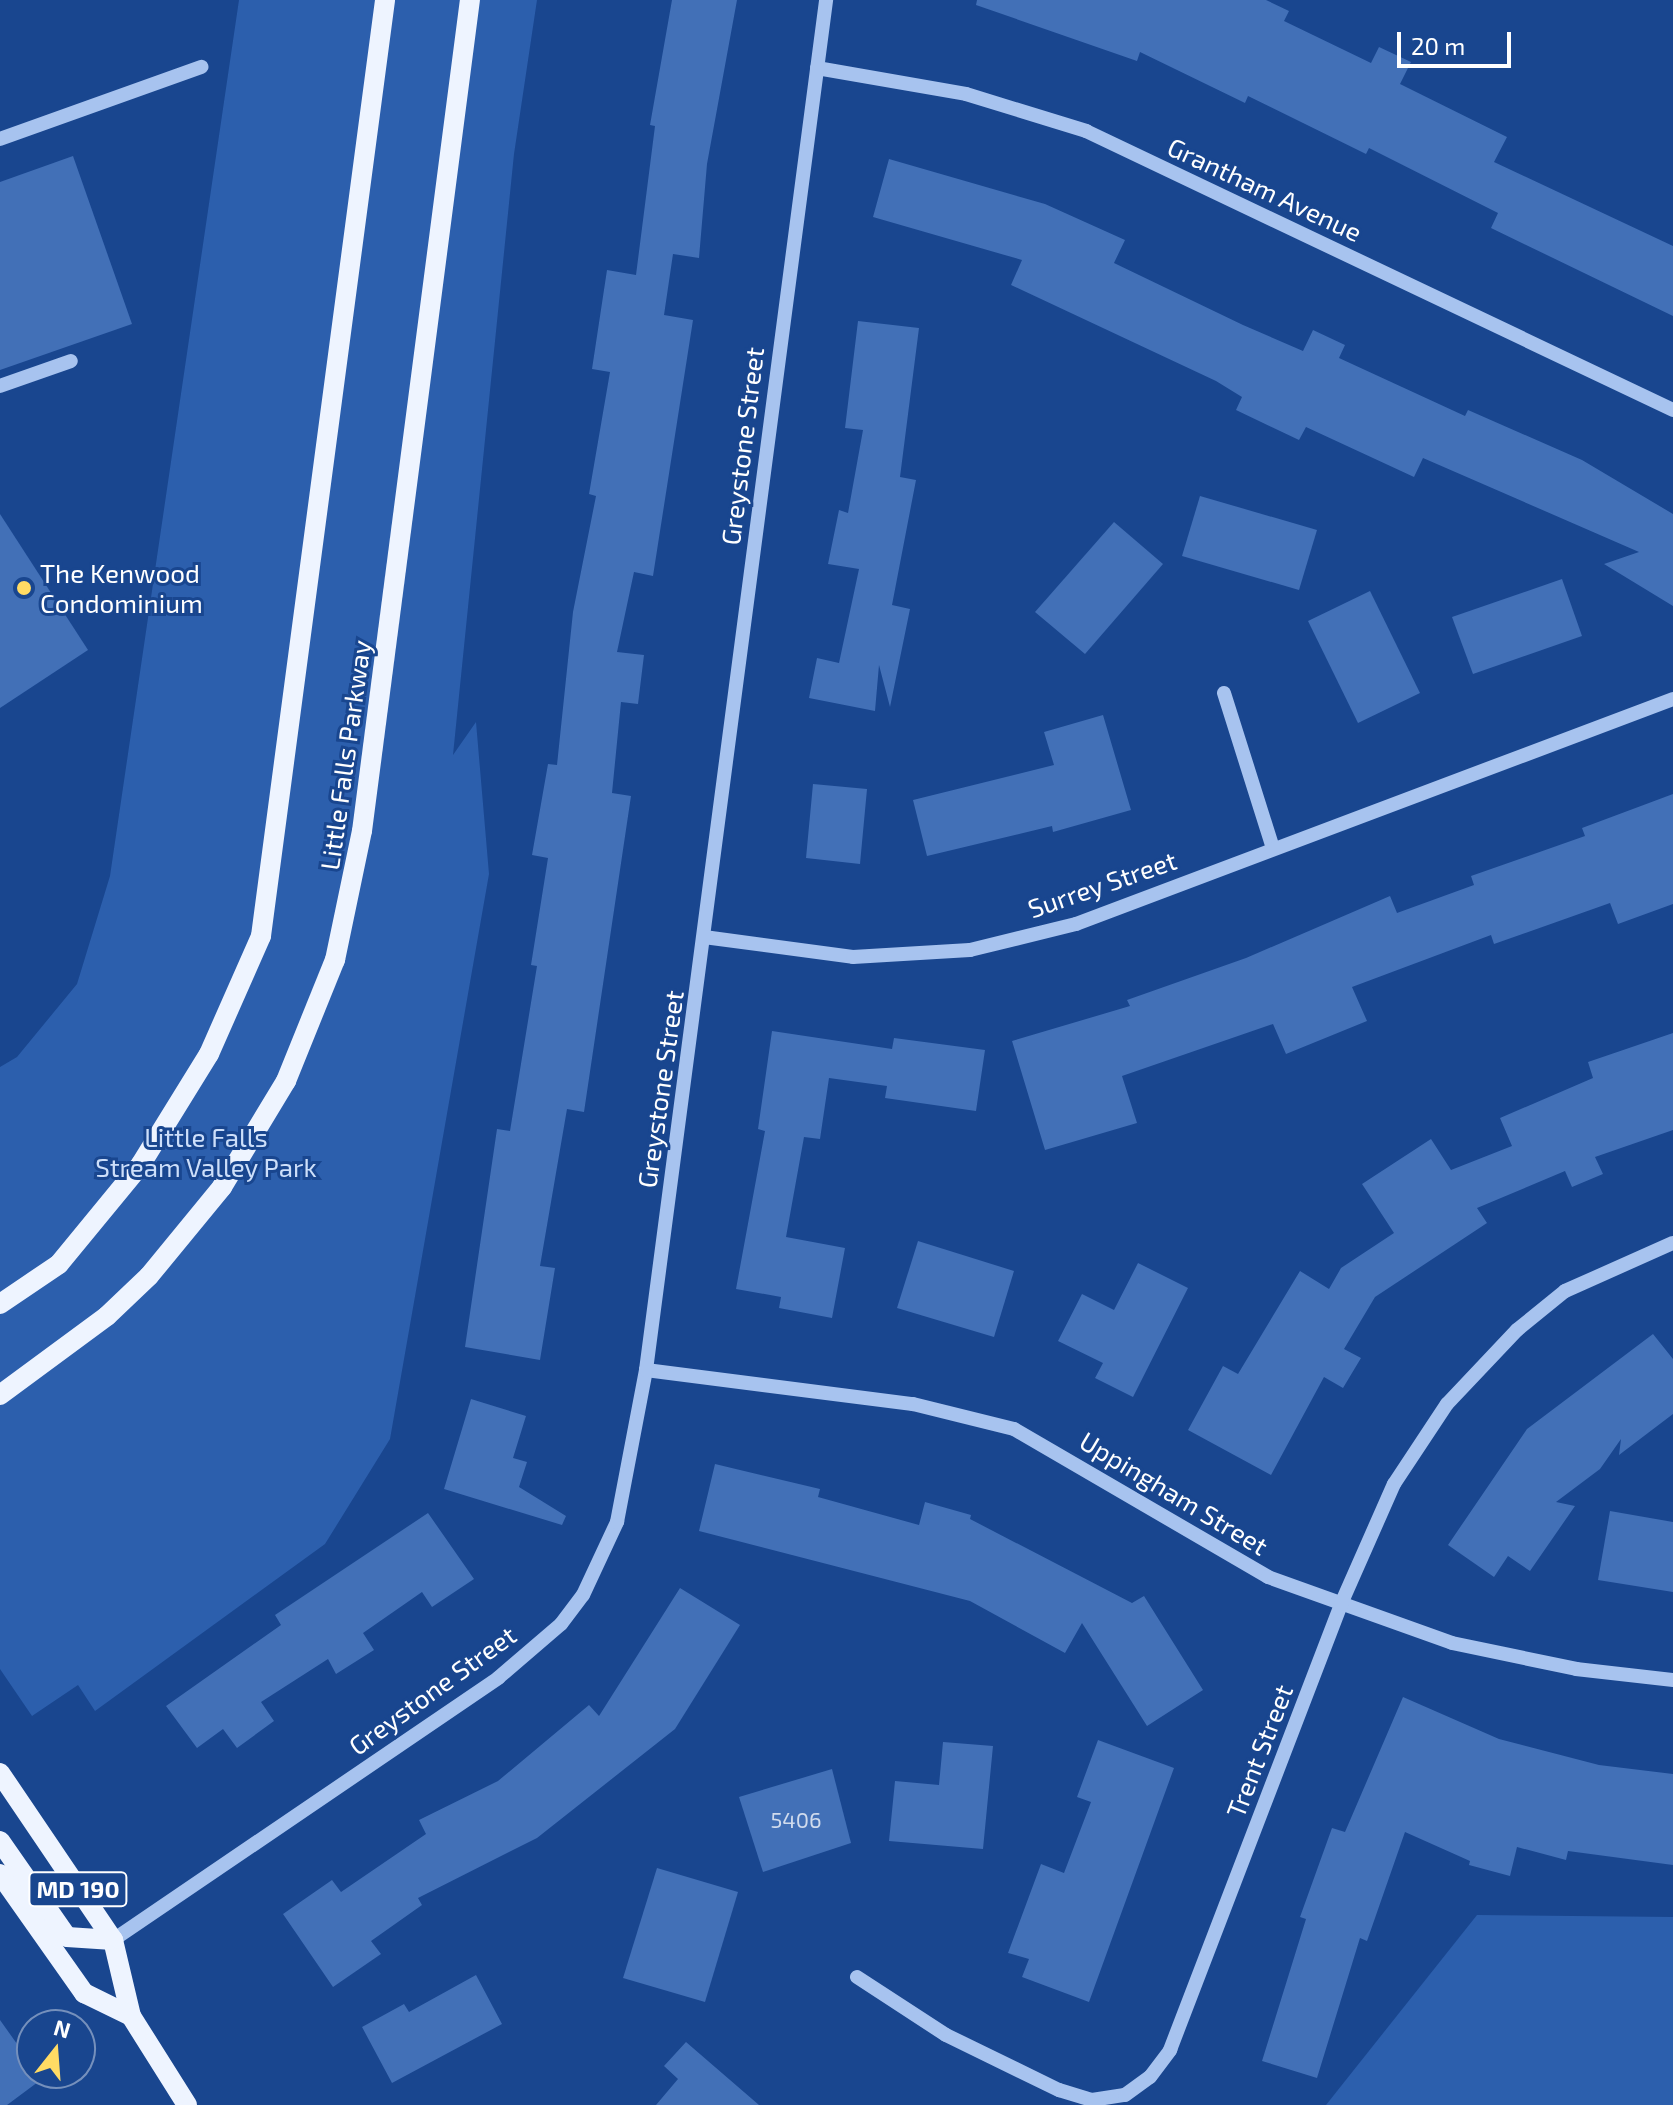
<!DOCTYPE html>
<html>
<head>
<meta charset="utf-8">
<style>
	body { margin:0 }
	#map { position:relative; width:1673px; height:2105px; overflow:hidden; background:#19468f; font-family:"Exo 2",sans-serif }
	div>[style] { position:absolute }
	.green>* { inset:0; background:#2c5fad }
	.building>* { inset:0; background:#4270b7 }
	.minor>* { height:14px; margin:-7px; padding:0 7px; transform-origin:7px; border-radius:7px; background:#a7c3ef }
	.major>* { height:20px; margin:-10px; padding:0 10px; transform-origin:10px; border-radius:10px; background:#eef4ff }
	.dots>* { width:22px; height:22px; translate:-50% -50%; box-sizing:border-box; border:4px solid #19468f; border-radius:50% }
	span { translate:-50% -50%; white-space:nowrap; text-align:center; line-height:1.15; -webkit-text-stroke:6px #19468f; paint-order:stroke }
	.number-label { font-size:22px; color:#d0dbed }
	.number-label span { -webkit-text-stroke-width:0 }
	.shield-label span { padding:2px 6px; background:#19468f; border:2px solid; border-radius:6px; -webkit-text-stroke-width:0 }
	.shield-label { font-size:24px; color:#fff; font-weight:700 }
	.street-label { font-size:26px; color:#fff }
	.poi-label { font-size:26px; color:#fff }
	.left { translate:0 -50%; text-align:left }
	.park-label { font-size:26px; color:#cddffa }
	.north { position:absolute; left:16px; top:2009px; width:80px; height:80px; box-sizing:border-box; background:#19468f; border:2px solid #7590bc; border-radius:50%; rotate:17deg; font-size:22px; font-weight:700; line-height:32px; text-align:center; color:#fff }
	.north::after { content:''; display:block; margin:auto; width:28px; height:36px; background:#ffdb64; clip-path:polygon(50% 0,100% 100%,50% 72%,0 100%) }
	.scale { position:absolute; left:1397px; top:32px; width:114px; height:36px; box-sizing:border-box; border:4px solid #fff; border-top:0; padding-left:10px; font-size:24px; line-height:28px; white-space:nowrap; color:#fff; -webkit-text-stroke:6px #19468f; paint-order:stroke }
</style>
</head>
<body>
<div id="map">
	<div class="green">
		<i style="clip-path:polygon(239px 0,537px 0,514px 154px,453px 755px,476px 722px,489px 874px,390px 1439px,325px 1544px,95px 1711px,78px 1685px,32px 1716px,0 1669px,0 1067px,17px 1057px,77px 984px,110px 876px)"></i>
		<i style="clip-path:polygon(1477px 1915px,1673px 1917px,1673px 2105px,1326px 2105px)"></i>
	</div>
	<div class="building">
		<i style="clip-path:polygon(672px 0,737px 0,707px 164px,699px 258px,673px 254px,664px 315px,693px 320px,653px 576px,634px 572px,617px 652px,644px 655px,638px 704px,621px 702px,612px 793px,631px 796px,584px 1112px,567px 1109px,540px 1266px,555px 1268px,540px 1360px,465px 1347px,497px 1129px,510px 1131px,537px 966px,531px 965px,548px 858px,532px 855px,548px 764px,557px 765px,573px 612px,596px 496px,589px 494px,610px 372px,592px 369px,607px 270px,636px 275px,655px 126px,650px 125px)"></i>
		<i style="clip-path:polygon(977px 0,1266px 0,1289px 11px,1284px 21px,1371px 63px,1379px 47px,1411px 62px,1400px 84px,1507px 137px,1494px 162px,1673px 246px,1673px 316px,1491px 228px,1498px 213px,1369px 148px,1366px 154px,1248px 96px,1245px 103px,1140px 52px,1137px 61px,976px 5px)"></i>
		<i style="clip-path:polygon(73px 156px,132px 324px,0 370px,0 182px)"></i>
		<i style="clip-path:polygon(889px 159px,1045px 204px,1125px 240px,1114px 263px,1243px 325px,1303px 351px,1313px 330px,1345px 345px,1339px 358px,1465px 416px,1468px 410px,1582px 460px,1673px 514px,1673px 606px,1604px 564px,1639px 552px,1423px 458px,1414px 477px,1306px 427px,1299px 440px,1236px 410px,1242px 397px,1216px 381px,1011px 285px,1022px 260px,873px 217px)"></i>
		<i style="clip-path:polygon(858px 321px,919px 328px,900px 477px,916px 480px,892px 605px,910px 609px,890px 707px,879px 665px,875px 711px,809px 698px,817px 658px,839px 663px,859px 569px,828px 564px,839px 510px,848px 513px,863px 430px,845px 428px)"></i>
		<i style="clip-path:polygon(1200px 496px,1317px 530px,1299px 590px,1182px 556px)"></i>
		<i style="clip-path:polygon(0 514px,88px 650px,0 708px)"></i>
		<i style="clip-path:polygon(1114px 522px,1163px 564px,1085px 654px,1035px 612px)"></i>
		<i style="clip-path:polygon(1562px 579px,1582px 636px,1473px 674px,1452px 617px)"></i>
		<i style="clip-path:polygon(1370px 591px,1420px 693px,1358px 723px,1308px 621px)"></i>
		<i style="clip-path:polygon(1103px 715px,1131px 810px,1053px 832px,1052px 826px,927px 856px,913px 800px,1054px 765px,1044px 732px)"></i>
		<i style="clip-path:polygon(813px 784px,867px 789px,860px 864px,806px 858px)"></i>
		<i style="clip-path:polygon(1673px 794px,1673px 904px,1618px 924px,1610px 903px,1494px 944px,1491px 935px,1352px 987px,1367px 1021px,1286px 1054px,1273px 1024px,1122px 1076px,1137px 1123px,1045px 1150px,1012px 1041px,1130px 1006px,1127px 1000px,1246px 958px,1390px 896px,1397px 913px,1474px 885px,1471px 876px,1585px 836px,1582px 828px)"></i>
		<i style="clip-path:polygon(772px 1031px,892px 1049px,894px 1038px,985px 1050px,976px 1111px,885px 1098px,887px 1086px,829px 1078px,820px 1139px,804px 1137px,786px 1237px,845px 1248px,832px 1318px,779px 1308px,781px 1297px,736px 1289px,765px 1131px,758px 1129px)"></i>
		<i style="clip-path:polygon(1673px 1033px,1673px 1130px,1595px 1157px,1603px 1174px,1572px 1187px,1565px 1171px,1477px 1208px,1487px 1223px,1375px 1297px,1344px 1349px,1361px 1358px,1343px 1388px,1324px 1377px,1271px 1475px,1188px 1430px,1223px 1366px,1238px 1374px,1300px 1271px,1329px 1289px,1341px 1268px,1394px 1233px,1362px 1184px,1431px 1139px,1451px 1170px,1512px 1146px,1500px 1118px,1593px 1078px,1588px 1062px)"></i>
		<i style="clip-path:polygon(918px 1241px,1014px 1271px,994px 1337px,897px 1308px)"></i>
		<i style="clip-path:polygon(1138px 1263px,1188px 1288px,1133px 1397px,1095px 1378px,1103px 1363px,1058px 1341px,1082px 1294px,1114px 1310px)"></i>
		<i style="clip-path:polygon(1653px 1334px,1673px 1359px,1673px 1414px,1619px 1455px,1621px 1439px,1600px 1469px,1556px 1502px,1575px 1506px,1530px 1571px,1508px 1556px,1494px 1577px,1448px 1545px,1527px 1429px)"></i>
		<i style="clip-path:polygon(471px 1399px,526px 1416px,513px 1458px,527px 1462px,519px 1487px,566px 1516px,562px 1525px,444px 1489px)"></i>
		<i style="clip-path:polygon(715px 1464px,820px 1489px,818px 1497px,919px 1525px,925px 1502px,971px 1515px,970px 1519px,1132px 1603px,1144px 1596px,1203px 1690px,1147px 1726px,1082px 1623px,1065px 1653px,970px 1601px,699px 1531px)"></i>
		<i style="clip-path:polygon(1610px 1511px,1673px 1522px,1673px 1592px,1598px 1580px)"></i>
		<i style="clip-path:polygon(428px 1513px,474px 1579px,432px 1607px,422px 1592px,363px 1633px,374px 1650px,336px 1674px,328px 1659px,261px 1702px,274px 1721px,237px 1748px,223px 1729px,197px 1748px,166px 1706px,281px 1625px,275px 1615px)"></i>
		<i style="clip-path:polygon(680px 1588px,740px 1625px,675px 1729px,537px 1838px,418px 1898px,422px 1905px,371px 1941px,381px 1954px,333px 1987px,283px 1914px,332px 1880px,341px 1892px,426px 1834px,419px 1820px,498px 1781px,589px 1705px,599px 1716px)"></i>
		<i style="clip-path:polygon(1403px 1697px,1499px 1739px,1599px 1765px,1673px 1774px,1673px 1865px,1568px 1851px,1566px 1860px,1517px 1847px,1510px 1876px,1469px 1865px,1470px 1861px,1405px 1832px,1367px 1941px,1360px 1938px,1317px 2078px,1262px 2061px,1306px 1919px,1300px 1917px,1332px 1828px,1345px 1832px)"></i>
		<i style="clip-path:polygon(1098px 1740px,1174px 1768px,1089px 2002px,1022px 1977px,1029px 1959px,1008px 1953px,1041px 1864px,1064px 1873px,1091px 1802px,1077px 1797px)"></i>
		<i style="clip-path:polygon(943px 1742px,993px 1746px,983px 1849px,889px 1841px,895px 1781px,939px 1785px)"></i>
		<i style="clip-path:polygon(832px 1769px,851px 1843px,763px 1872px,739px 1797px)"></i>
		<i style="clip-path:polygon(657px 1868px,738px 1892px,705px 2002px,623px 1978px)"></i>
		<i style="clip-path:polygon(476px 1975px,502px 2024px,392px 2083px,362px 2027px,404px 2004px,409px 2012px)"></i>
		<i style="clip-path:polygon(0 2020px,32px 2065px,32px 2073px,42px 2079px,7px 2105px,0 2105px)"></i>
		<i style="clip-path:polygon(686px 2042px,759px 2105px,656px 2105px,678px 2079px,664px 2066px)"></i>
	</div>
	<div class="minor">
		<i style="left:817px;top:68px;width:151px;rotate:9.9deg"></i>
		<i style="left:966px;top:94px;width:126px;rotate:17.1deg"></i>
		<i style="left:1086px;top:131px;width:650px;rotate:25.42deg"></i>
		<i style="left:0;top:139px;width:214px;rotate:-19.7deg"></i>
		<i style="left:0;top:386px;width:75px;rotate:-19.4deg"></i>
		<i style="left:1224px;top:693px;width:163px;rotate:72.5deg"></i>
		<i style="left:704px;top:937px;width:150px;rotate:7.6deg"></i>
		<i style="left:853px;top:957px;width:117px;rotate:-3.4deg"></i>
		<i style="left:970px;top:950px;width:109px;rotate:-13.8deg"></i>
		<i style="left:1076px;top:924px;width:638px;rotate:-20.65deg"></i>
		<i style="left:646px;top:1370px;width:269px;rotate:7.3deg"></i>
		<i style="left:913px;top:1404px;width:104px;rotate:13.9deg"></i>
		<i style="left:1014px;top:1429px;width:294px;rotate:30.2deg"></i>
		<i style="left:1268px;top:1577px;width:195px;rotate:19.7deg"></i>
		<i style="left:1452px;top:1643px;width:127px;rotate:11.8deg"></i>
		<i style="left:1576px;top:1669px;width:98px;rotate:6.5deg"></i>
		<i style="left:113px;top:1940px;width:466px;rotate:-34.2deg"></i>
		<i style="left:498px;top:1678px;width:83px;rotate:-40.6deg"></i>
		<i style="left:561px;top:1624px;width:36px;rotate:-53deg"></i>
		<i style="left:583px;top:1595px;width:81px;rotate:-65deg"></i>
		<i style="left:617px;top:1522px;width:155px;rotate:-79.2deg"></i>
		<i style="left:646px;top:1370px;width:1382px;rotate:-82.51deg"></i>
		<i style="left:857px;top:1977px;width:106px;rotate:33.1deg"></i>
		<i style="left:946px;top:2035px;width:126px;rotate:26deg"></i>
		<i style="left:1059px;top:2090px;width:34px;rotate:17deg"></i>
		<i style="left:1092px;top:2100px;width:33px;rotate:-9deg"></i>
		<i style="left:1125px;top:2095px;width:31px;rotate:-36deg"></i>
		<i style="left:1150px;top:2077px;width:34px;rotate:-53deg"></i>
		<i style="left:1170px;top:2050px;width:478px;rotate:-69deg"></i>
		<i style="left:1341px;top:1604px;width:131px;rotate:-66.2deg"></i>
		<i style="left:1394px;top:1484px;width:96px;rotate:-56.5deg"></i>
		<i style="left:1447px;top:1404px;width:102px;rotate:-46.6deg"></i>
		<i style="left:1517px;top:1330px;width:62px;rotate:-39.1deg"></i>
		<i style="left:1565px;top:1291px;width:118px;rotate:-24deg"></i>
	</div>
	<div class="major">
		<i style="left:0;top:1304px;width:71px;rotate:-34.1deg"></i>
		<i style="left:59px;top:1264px;width:129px;rotate:-50.6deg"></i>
		<i style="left:141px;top:1164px;width:129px;rotate:-58.3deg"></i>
		<i style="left:209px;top:1054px;width:129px;rotate:-66.2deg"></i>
		<i style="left:261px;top:936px;width:944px;rotate:-82.45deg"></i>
		<i style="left:0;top:1395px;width:133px;rotate:-36.4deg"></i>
		<i style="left:107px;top:1316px;width:58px;rotate:-43.6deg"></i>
		<i style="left:149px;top:1276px;width:115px;rotate:-50.6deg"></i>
		<i style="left:222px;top:1187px;width:124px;rotate:-58.9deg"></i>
		<i style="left:286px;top:1081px;width:131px;rotate:-68deg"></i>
		<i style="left:335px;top:960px;width:132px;rotate:-78.2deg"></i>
		<i style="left:362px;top:831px;width:838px;rotate:-82.6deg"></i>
		<i style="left:0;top:1773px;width:202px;rotate:55.9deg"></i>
		<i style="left:113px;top:1940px;width:78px;rotate:76.7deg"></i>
		<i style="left:131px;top:2016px;width:105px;rotate:57.8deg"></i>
		<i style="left:0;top:1841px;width:117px;rotate:55.1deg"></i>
		<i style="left:67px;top:1937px;width:46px;rotate:3.7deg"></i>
		<i style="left:0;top:1874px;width:146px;rotate:54.8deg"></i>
		<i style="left:84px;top:1993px;width:52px;rotate:26.1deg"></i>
	</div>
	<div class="dots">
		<i style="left:24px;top:588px;background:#ffdb64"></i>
	</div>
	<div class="number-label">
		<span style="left:796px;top:1820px">5406</span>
	</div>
	<div class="shield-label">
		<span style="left:78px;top:1889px">MD 190</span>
	</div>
	<div class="street-label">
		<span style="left:1265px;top:189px;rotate:25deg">Grantham Avenue</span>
		<span style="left:742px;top:446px;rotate:-83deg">Greystone Street</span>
		<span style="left:345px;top:755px;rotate:-82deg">Little Falls Parkway</span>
		<span style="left:1102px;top:884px;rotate:-19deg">Surrey Street</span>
		<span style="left:660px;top:1089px;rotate:-82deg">Greystone Street</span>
		<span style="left:1174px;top:1493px;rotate:31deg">Uppingham Street</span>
		<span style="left:432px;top:1690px;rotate:-36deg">Greystone Street</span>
		<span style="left:1259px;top:1751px;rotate:-69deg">Trent Street</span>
	</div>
	<div class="poi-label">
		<span class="left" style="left:40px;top:588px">The Kenwood<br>Condominium</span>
	</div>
	<div class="park-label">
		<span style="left:206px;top:1152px">Little Falls<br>Stream Valley Park</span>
	</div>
	<div class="north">N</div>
	<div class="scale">20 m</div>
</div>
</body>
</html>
